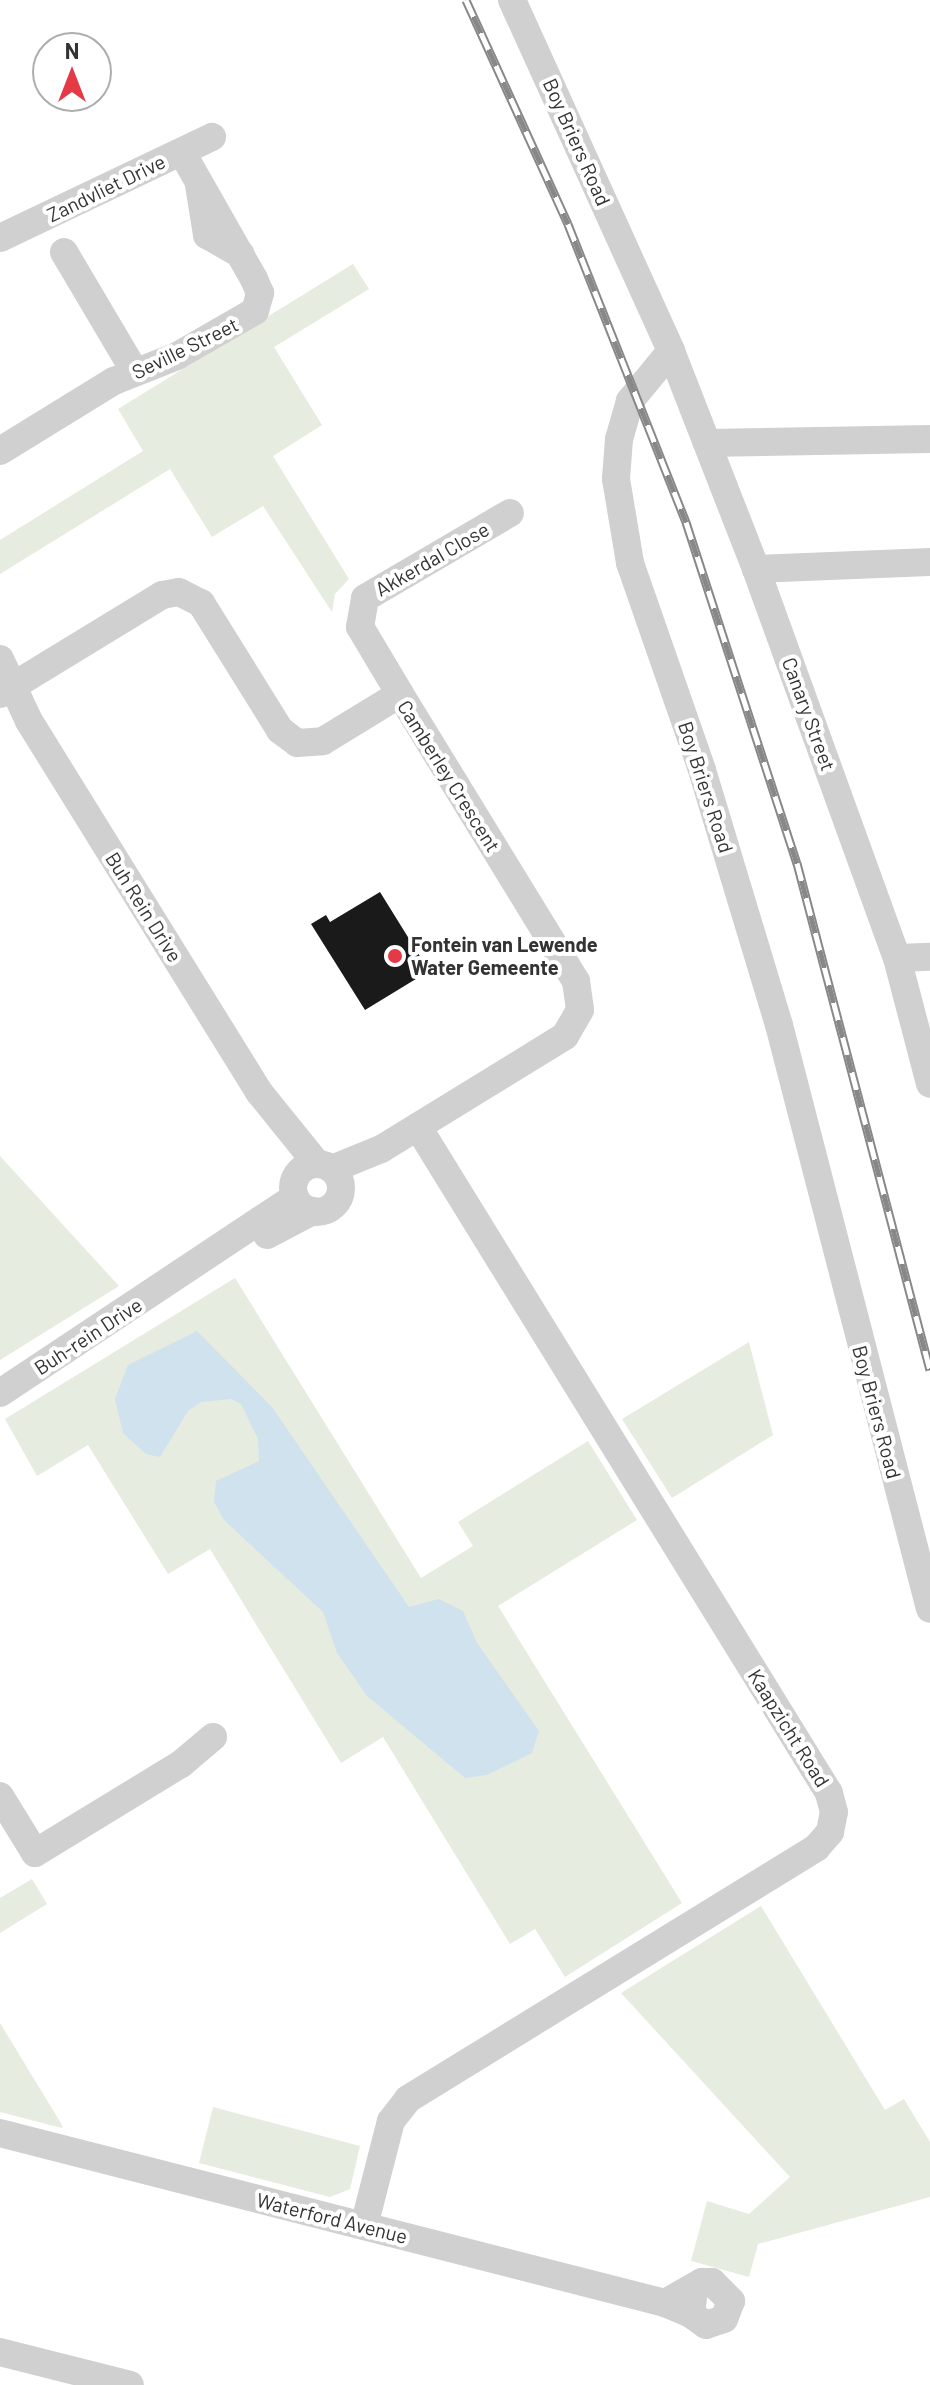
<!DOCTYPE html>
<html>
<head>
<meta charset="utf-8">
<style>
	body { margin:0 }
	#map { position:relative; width:930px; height:2385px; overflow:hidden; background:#fff; font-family:Barlow,sans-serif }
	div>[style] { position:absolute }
	.green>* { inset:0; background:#e6ecdf }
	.water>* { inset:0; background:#cfe2ee }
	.building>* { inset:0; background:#1a1a1a }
	.minor>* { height:28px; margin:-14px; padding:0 14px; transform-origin:14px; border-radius:14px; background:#d0d0d0 }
	.minor>.ring { margin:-14px; padding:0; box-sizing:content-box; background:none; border:28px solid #d0d0d0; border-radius:50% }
	.rail>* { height:9px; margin-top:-4.5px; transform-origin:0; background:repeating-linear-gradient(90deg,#fff 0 18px,#888 0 36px); box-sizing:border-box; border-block:2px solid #888 }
	.dots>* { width:22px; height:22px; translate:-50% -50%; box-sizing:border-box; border:4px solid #fff; border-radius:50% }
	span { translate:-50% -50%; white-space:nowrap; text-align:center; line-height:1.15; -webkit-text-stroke:8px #fff; paint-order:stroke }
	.street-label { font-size:20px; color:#333 }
	.poi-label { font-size:20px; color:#333; font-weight:700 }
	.left { translate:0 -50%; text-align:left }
	.north { position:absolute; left:32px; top:32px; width:80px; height:80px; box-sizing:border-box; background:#fff; border:2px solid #adadad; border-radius:50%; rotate:0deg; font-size:22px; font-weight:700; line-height:32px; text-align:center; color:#333 }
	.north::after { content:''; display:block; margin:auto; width:28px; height:36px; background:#e63946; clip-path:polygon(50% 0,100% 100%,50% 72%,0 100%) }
</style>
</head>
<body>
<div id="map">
	<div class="green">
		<i style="clip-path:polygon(353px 264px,369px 289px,274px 347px,322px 425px,273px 456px,349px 579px,335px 594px,332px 612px,263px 506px,212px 537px,170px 469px,0 574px,0 540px,143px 451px,118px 409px)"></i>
		<i style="clip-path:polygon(0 1156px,119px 1286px,0 1360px)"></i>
		<i style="clip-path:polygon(235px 1278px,421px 1578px,473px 1546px,458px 1522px,588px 1441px,637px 1520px,498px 1606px,682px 1903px,565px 1977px,535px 1929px,510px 1944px,383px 1737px,341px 1763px,210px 1549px,168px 1574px,88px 1445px,37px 1476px,5px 1419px)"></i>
		<i style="clip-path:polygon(749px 1342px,773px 1435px,672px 1498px,622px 1419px)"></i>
		<i style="clip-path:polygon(32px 1879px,47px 1904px,0 1933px,0 1898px)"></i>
		<i style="clip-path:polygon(761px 1906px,885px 2110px,904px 2099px,930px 2142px,930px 2197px,758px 2244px,749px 2277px,691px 2261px,707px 2201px,749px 2214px,790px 2177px,621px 1993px)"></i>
		<i style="clip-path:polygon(0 2023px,62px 2125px,62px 2128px,0 2112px)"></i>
		<i style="clip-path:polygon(213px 2107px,360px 2146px,350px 2189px,330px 2197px,199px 2163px)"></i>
	</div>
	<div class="water">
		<i style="clip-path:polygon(197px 1331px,272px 1407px,409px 1607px,439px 1599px,463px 1611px,477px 1643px,539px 1731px,532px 1753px,487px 1775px,465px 1778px,367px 1696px,337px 1653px,323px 1612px,224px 1520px,214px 1502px,216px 1481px,259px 1461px,258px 1439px,241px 1404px,231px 1399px,201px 1402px,188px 1411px,160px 1457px,146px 1454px,123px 1433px,115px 1399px,128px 1365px)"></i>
	</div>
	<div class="building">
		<i style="clip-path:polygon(380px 892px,429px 971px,365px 1010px,311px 924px,326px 915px,330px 922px)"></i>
	</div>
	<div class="minor">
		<i style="left:512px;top:0;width:385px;rotate:65.6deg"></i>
		<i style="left:671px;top:351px;width:234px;rotate:68.7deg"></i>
		<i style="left:756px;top:569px;width:414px;rotate:70.1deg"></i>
		<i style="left:897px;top:958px;width:130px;rotate:75.3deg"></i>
		<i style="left:199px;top:185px;width:51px;rotate:80.9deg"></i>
		<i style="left:207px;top:235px;width:39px;rotate:30deg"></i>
		<i style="left:0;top:238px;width:235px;rotate:-25.5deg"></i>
		<i style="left:64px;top:252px;width:139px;rotate:59.4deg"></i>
		<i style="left:671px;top:351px;width:65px;rotate:129.4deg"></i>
		<i style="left:630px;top:401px;width:40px;rotate:106deg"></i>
		<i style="left:619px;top:439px;width:40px;rotate:94.3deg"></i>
		<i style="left:616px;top:479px;width:85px;rotate:80.5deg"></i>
		<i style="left:630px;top:563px;width:219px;rotate:70.8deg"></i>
		<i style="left:702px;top:770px;width:266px;rotate:73.2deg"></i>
		<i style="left:779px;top:1025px;width:603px;rotate:75.5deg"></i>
		<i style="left:707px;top:443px;width:223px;rotate:-1deg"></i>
		<i style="left:0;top:451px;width:134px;rotate:-31.6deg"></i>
		<i style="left:114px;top:381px;width:68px;rotate:-21.6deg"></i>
		<i style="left:177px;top:356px;width:90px;rotate:-30deg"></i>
		<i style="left:255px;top:311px;width:19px;rotate:-74deg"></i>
		<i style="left:260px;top:293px;width:15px;rotate:-113deg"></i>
		<i style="left:254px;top:279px;width:146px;rotate:-119.6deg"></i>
		<i style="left:756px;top:569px;width:174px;rotate:-2.3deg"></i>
		<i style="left:0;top:659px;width:68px;rotate:64.9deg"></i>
		<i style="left:29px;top:721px;width:437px;rotate:58.2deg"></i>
		<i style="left:259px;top:1092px;width:92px;rotate:51.1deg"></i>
		<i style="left:0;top:694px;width:190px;rotate:-31.4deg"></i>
		<i style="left:162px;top:595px;width:17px;rotate:-10deg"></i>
		<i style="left:179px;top:592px;width:25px;rotate:27deg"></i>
		<i style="left:201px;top:603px;width:150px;rotate:58.1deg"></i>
		<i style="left:280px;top:730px;width:21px;rotate:37deg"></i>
		<i style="left:297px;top:743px;width:26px;rotate:-4deg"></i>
		<i style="left:323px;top:741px;width:90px;rotate:-31.4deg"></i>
		<i style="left:400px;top:694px;width:337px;rotate:58.5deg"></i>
		<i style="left:576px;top:981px;width:29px;rotate:82deg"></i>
		<i style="left:580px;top:1010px;width:30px;rotate:120deg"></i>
		<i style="left:565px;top:1036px;width:216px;rotate:148.4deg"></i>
		<i style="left:381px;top:1149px;width:53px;rotate:157.8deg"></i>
		<i style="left:400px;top:694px;width:78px;rotate:-120.8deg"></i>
		<i style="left:360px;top:627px;width:29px;rotate:-80deg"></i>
		<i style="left:365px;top:598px;width:168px;rotate:-30.4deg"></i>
		<i style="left:897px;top:958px;width:33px;rotate:-2deg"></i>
		<i class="ring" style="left:293px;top:1164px;width:20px;height:20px"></i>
		<i style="left:267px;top:1235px;width:52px;rotate:-27.6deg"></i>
		<i style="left:0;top:1393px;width:354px;rotate:-33.6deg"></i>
		<i style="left:0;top:1796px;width:67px;rotate:58.4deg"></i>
		<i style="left:35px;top:1853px;width:171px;rotate:-31.4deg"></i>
		<i style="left:181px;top:1764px;width:42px;rotate:-40.2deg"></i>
		<i style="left:0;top:2133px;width:686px;rotate:14.34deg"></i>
		<i style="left:665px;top:2303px;width:28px;rotate:23deg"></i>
		<i style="left:364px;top:2226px;width:108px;rotate:-75.6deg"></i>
		<i style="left:391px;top:2121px;width:28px;rotate:-52deg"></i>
		<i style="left:408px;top:2099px;width:480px;rotate:-31.6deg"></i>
		<i style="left:817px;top:1847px;width:20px;rotate:-49deg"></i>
		<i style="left:830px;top:1832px;width:20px;rotate:-79deg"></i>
		<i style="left:834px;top:1812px;width:20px;rotate:-105deg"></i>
		<i style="left:829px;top:1793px;width:783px;rotate:-121.68deg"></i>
		<i style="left:665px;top:2303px;width:43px;rotate:-29.6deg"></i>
		<i style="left:702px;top:2282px;width:10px"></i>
		<i style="left:712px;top:2282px;width:27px;rotate:45deg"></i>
		<i style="left:731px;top:2301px;width:19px;rotate:111deg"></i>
		<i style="left:724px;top:2319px;width:19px;rotate:162deg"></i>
		<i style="left:706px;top:2325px;width:19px;rotate:-144deg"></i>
		<i style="left:691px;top:2314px;width:26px;rotate:-83deg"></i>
		<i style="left:0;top:2352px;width:134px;rotate:14.2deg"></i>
	</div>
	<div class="rail">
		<i style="left:466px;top:0;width:246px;rotate:65.5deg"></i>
		<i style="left:568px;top:224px;width:321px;rotate:68.4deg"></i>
		<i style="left:686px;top:522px;width:359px;rotate:72deg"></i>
		<i style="left:797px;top:863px;width:524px;rotate:75.3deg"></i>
	</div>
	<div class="dots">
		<i style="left:395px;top:956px;background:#e63946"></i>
	</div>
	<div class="street-label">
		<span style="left:577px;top:142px;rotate:66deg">Boy Briers Road</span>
		<span style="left:106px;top:188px;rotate:-26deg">Zandvliet Drive</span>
		<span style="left:185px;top:348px;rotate:-26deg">Seville Street</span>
		<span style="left:432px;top:559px;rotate:-30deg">Akkerdal Close</span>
		<span style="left:809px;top:714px;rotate:70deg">Canary Street</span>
		<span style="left:449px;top:776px;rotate:58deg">Camberley Crescent</span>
		<span style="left:706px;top:787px;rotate:72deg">Boy Briers Road</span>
		<span style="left:144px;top:907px;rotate:58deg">Buh Rein Drive</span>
		<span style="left:88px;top:1336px;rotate:-33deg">Buh-rein Drive</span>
		<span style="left:877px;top:1412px;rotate:75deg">Boy Briers Road</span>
		<span style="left:789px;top:1728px;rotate:58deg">Kaapzicht Road</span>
		<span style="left:332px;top:2218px;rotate:14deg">Waterford Avenue</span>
	</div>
	<div class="poi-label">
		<span class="left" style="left:411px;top:956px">Fontein van Lewende<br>Water Gemeente</span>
	</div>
	<div class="north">N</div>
</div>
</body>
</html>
